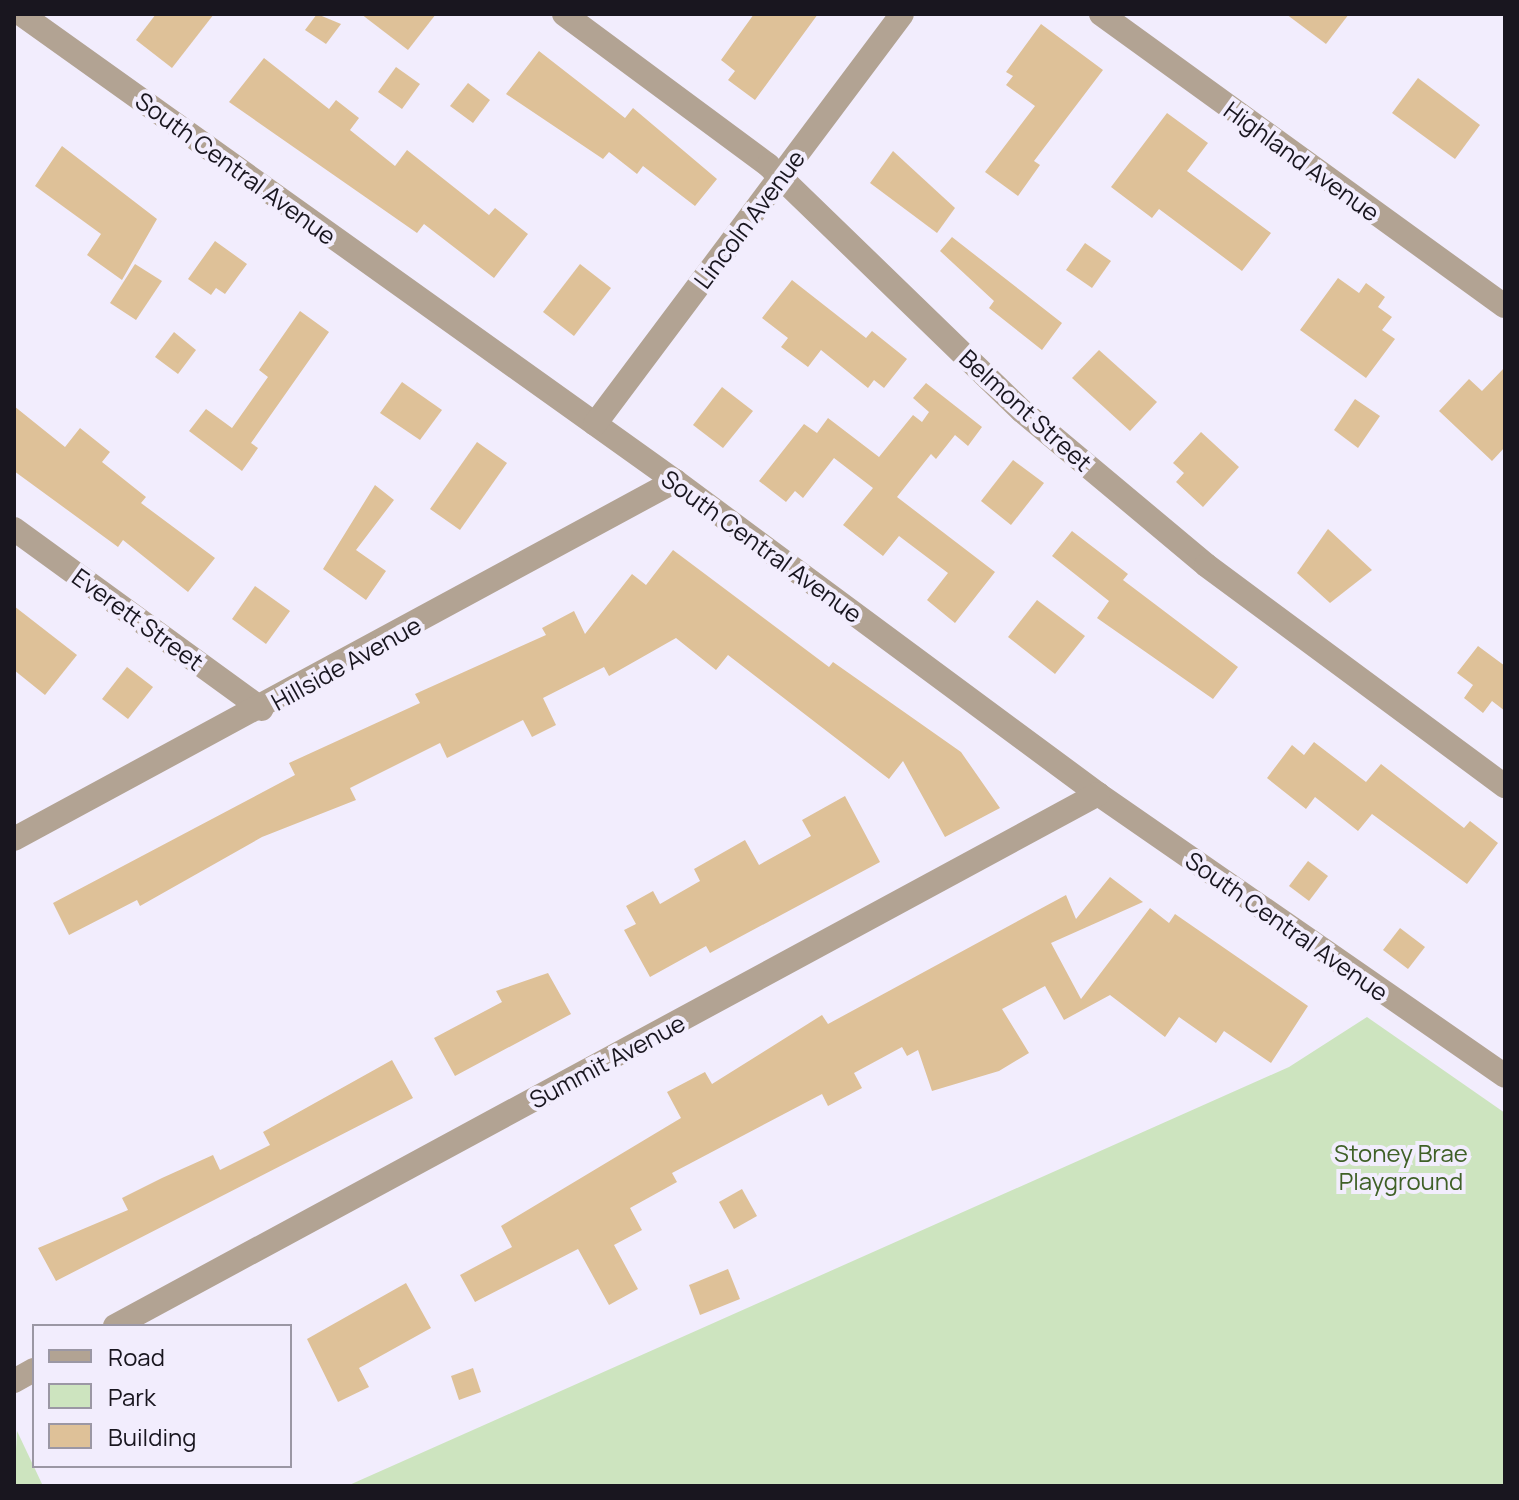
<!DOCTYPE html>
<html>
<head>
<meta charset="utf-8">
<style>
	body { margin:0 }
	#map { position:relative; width:1519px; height:1500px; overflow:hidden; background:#f2edfd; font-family:Manrope,sans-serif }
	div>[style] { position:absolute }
	.green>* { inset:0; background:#cde4bf }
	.building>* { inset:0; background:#dec198 }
	.street>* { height:24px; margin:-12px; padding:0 12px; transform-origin:12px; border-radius:12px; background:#b2a393 }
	span { translate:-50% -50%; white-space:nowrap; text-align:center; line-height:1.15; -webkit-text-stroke:8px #f2edfd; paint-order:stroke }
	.street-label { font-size:24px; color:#19161f }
	.park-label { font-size:24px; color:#3f6027 }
	.frame { position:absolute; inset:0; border:16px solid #19161f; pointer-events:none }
	.legend { position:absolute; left:32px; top:1324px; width:260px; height:144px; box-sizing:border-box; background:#f2edfd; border:2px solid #9b97a4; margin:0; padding:10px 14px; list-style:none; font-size:24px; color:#19161f }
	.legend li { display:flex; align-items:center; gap:16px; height:40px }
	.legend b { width:40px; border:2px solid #9b97a4 }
</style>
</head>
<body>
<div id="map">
	<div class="green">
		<i style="clip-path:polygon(1367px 1017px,1505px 1113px,1505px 1486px,347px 1486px,1289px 1067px)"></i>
		<i style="clip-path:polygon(17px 1431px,43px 1486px,14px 1486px)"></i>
	</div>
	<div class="building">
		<i style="clip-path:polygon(156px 14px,214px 14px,172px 68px,136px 40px)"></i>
		<i style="clip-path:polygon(317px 14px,341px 24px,326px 44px,305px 30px)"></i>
		<i style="clip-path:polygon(361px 14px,436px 14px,408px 50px)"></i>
		<i style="clip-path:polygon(754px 14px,818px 14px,755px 100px,728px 80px,735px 71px,721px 60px)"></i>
		<i style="clip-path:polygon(1286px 14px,1349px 14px,1326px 44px)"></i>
		<i style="clip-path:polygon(1041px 24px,1103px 70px,1034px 161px,1040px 165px,1018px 196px,985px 172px,1035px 106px,1006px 85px,1013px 76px,1006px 72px)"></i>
		<i style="clip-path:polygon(539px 51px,625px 118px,633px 108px,717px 179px,695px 206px,643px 166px,637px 174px,609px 152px,603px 159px,506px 94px)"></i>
		<i style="clip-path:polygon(264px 58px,329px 109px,336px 100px,359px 118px,350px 130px,395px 166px,407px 150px,489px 215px,495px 208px,528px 234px,494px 278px,424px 224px,417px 233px,229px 102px)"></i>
		<i style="clip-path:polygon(396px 67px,420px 84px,402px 109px,378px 92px)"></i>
		<i style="clip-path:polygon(1418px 78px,1480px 125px,1455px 159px,1392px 113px)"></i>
		<i style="clip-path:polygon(468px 83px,490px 100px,473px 123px,450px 106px)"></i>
		<i style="clip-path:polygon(1167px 113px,1208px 143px,1187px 171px,1271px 233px,1242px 271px,1159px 209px,1152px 218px,1111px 187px)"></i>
		<i style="clip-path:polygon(62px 146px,157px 219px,122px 280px,87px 255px,101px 234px,35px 186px)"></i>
		<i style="clip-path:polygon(893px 151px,955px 208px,937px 233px,870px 183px)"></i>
		<i style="clip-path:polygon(952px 237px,1062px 323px,1042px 350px,989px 308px,994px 301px,940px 251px)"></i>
		<i style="clip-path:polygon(215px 241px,247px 264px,225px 294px,216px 288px,211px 295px,188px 279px)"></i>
		<i style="clip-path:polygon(1085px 243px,1111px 261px,1092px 288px,1066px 270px)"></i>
		<i style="clip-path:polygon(135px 264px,162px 281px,136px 320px,110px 303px)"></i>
		<i style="clip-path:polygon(580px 264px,611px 288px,574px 336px,543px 312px)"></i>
		<i style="clip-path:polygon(1338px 278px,1359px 293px,1366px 283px,1385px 297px,1378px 307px,1392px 317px,1382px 330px,1395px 339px,1366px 378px,1300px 330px)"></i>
		<i style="clip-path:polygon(792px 280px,866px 338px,872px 331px,907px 359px,884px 388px,874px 380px,868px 388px,821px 350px,808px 367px,781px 347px,788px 338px,762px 318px)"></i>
		<i style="clip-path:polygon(300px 311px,329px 332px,251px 443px,258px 448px,242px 471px,189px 431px,206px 409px,232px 428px,268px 377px,259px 370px)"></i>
		<i style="clip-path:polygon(174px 332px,196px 350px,178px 374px,155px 357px)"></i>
		<i style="clip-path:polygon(1099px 350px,1157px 402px,1130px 431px,1072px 378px)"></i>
		<i style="clip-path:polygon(1505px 367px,1505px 447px,1492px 461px,1439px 411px,1469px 379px,1482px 391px)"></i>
		<i style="clip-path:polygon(402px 382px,442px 410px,420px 440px,380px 413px)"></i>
		<i style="clip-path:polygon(926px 383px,982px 427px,968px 446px,955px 435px,936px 459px,931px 454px,897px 497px,995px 572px,955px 623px,927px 600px,948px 573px,899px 536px,883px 556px,843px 525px,873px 488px,834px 458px,803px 498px,795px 491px,786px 502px,759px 481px,804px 424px,817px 433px,828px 418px,879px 457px,913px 415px,922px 422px,929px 412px,913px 398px)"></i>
		<i style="clip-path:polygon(722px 387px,753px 411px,723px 448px,693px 425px)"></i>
		<i style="clip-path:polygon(1355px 399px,1380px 416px,1358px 448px,1334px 430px)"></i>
		<i style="clip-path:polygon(14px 406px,65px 447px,80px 428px,110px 452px,102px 462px,146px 497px,141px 503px,215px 558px,188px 592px,123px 540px,118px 547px,14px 471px)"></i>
		<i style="clip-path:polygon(1201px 432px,1239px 467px,1203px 507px,1176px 482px,1184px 473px,1173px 463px)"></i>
		<i style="clip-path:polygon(477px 442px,507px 463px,460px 530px,430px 509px)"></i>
		<i style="clip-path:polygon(1013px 460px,1044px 483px,1011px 525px,981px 501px)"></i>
		<i style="clip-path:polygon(375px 485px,394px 500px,356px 550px,386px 571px,366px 600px,323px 569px)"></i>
		<i style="clip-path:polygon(1328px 529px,1372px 570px,1330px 603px,1297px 573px)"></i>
		<i style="clip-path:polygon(1072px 531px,1128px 574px,1123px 580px,1238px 667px,1213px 699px,1097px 618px,1109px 601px,1052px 556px)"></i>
		<i style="clip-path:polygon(673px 550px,829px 667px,833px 662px,961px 752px,1000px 808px,945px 837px,903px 761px,889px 779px,728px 655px,716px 670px,676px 638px,609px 676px,604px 667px,543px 698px,556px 725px,532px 737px,523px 720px,447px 758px,440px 743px,350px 788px,356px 800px,262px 837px,140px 906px,137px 900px,69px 935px,53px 903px,295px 775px,289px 763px,420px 703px,415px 694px,546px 635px,542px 628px,574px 611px,585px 634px,632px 574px,646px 585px)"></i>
		<i style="clip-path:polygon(255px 586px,290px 611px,266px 644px,232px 619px)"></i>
		<i style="clip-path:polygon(1037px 600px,1085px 636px,1055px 674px,1008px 637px)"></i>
		<i style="clip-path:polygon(14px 606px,77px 655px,45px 695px,14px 670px)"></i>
		<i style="clip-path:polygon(1478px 646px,1505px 666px,1505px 711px,1492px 701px,1483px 713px,1464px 698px,1473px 685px,1457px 673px)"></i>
		<i style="clip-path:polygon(127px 667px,153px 687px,128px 719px,102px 699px)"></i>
		<i style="clip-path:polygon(1314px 742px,1366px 782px,1381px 764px,1464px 828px,1470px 821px,1498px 843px,1467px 884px,1372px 814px,1358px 831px,1315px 797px,1306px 809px,1267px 778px,1292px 745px,1304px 755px)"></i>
		<i style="clip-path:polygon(845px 796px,880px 862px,710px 953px,706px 946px,650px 977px,624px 930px,636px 924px,626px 906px,653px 891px,660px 904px,700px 881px,694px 869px,745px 840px,759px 865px,811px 836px,802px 820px)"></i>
		<i style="clip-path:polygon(1308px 861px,1328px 876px,1309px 901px,1289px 886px)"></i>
		<i style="clip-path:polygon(1110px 877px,1143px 902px,1051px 943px,1081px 999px,1150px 908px,1169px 923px,1175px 914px,1308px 1006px,1271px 1063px,1224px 1031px,1216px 1043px,1179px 1017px,1165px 1037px,1110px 995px,1064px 1020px,1045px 986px,1002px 1009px,1029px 1053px,999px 1071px,932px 1091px,918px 1050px,907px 1056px,902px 1047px,854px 1073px,862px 1088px,828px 1106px,822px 1094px,672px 1173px,677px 1182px,630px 1208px,642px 1230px,614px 1245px,638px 1289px,609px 1305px,578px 1249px,475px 1302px,460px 1275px,512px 1247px,501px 1226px,681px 1118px,667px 1092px,705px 1072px,712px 1084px,822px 1015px,828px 1024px,1066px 895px,1076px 919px)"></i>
		<i style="clip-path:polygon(1400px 928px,1425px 947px,1408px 969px,1383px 950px)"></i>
		<i style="clip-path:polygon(548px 973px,571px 1014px,455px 1076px,434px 1038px,502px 1002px,496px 991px)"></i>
		<i style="clip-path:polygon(392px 1060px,413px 1098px,56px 1281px,38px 1248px,128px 1210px,122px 1198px,162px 1178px,213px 1155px,220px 1170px,270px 1145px,263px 1132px)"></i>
		<i style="clip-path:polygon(742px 1189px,757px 1216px,734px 1229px,719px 1202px)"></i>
		<i style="clip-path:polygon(728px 1269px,740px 1299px,700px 1315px,689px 1285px)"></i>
		<i style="clip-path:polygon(406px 1283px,431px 1328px,359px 1368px,369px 1387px,338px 1402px,307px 1339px)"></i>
		<i style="clip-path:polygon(473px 1368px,481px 1392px,459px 1400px,451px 1376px)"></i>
	</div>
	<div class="street">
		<i style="left:21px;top:14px;width:804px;rotate:35.53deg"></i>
		<i style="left:675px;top:481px;width:526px;rotate:36.5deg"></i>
		<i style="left:1098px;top:794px;width:495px;rotate:34.7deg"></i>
		<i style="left:564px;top:14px;width:254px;rotate:36.5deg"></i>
		<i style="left:768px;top:165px;width:354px;rotate:44.1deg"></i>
		<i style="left:1022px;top:411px;width:240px;rotate:39.9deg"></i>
		<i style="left:1206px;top:565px;width:372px;rotate:36.5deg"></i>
		<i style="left:1101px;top:14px;width:498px;rotate:35.9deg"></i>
		<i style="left:595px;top:424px;width:512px;rotate:-53.17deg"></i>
		<i style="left:14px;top:529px;width:306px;rotate:36deg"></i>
		<i style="left:14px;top:839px;width:752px;rotate:-28.44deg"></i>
		<i style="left:115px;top:1326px;width:1118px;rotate:-28.42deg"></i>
		<i style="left:14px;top:1381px;width:23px;rotate:-29deg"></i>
	</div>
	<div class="street-label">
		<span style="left:1302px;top:161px;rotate:36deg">Highland Avenue</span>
		<span style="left:236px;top:168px;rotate:36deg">South Central Avenue</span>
		<span style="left:749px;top:219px;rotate:-53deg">Lincoln Avenue</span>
		<span style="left:1026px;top:410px;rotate:42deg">Belmont Street</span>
		<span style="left:762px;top:546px;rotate:36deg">South Central Avenue</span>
		<span style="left:138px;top:619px;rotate:36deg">Everett Street</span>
		<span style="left:346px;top:663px;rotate:-29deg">Hillside Avenue</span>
		<span style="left:1287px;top:926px;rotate:35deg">South Central Avenue</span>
		<span style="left:607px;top:1061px;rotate:-28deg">Summit Avenue</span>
	</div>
	<div class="park-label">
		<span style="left:1401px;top:1167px">Stoney Brae<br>Playground</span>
	</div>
	<div class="frame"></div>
	<ul class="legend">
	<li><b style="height:10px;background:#b2a393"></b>Road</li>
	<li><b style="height:22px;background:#cde4bf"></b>Park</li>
	<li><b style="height:22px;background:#dec198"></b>Building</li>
	</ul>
</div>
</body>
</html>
